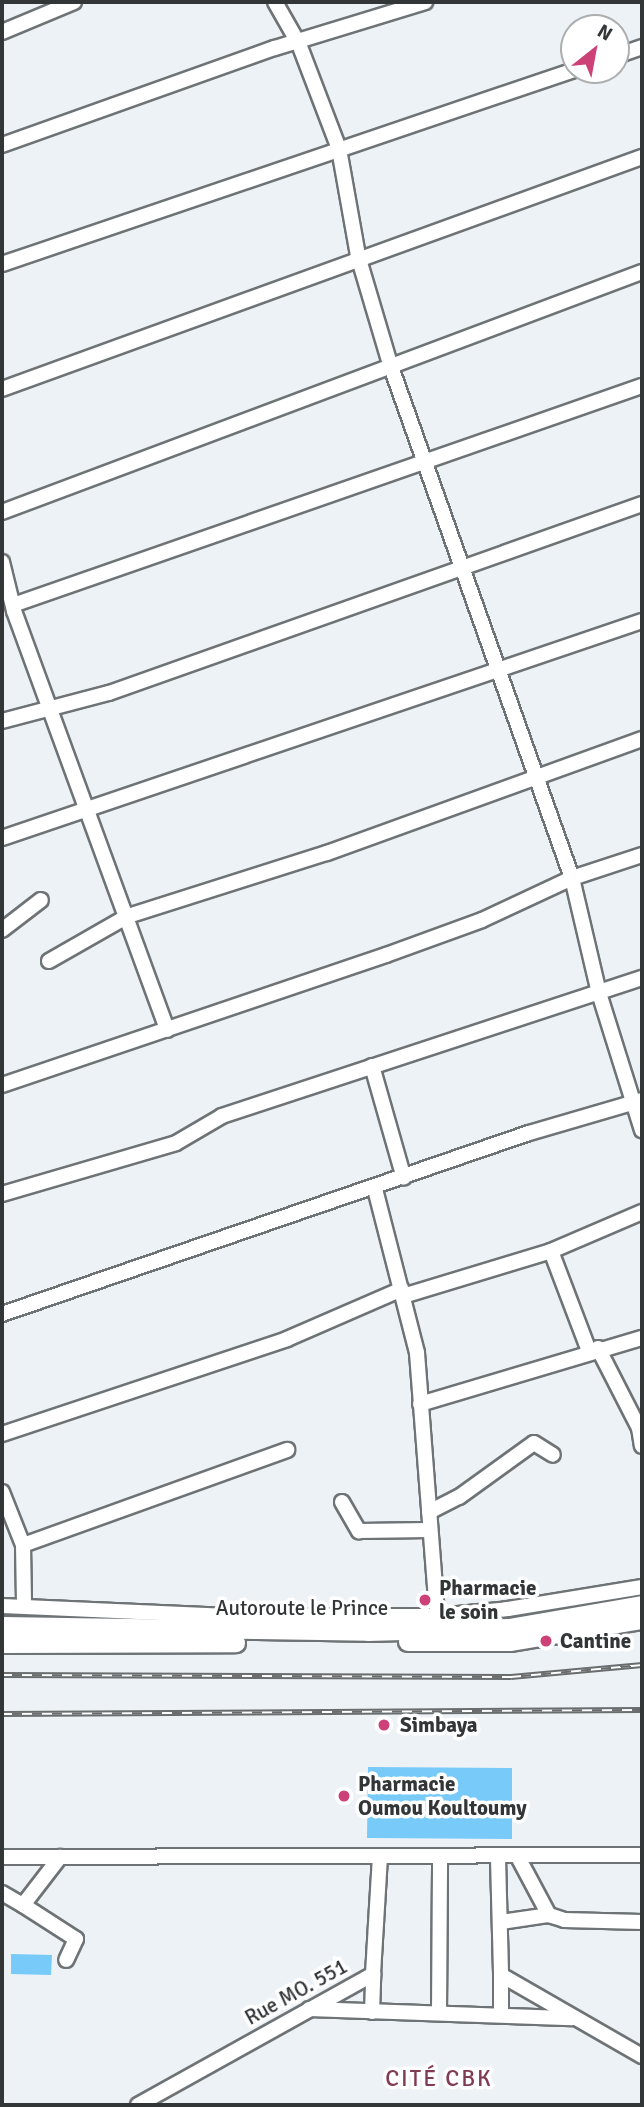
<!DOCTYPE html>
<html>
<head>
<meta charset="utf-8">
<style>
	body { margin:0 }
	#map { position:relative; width:644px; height:2107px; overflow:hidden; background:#edf2f6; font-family:Signika,sans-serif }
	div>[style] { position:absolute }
	.green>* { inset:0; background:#78caf8 }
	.roads { filter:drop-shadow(2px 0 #6e7376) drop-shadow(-2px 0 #6e7376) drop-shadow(0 2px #6e7376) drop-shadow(0 -2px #6e7376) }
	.minor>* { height:14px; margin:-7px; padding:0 7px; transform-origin:7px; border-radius:7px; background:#fff }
	.major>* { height:18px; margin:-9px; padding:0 9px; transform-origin:9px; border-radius:9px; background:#fff }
	.rail>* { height:6px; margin-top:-3px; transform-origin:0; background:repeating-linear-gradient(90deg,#fff 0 10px,#696d6e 0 20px); box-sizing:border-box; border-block:2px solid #696d6e }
	.dots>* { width:19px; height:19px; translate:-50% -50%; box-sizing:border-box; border:4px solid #fff; border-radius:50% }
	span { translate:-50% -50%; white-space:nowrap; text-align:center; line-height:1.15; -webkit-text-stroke:7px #fff; paint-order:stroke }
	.poi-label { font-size:21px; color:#333637; font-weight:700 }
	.left { translate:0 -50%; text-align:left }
	.street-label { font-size:21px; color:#333637 }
	.neighbourhood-label { font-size:23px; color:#813b53; letter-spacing:2px }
	.frame { position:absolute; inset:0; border:4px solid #333637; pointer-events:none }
	.north { position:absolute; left:560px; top:14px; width:70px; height:70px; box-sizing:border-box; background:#fff; border:2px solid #adafaf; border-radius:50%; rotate:31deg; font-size:19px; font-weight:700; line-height:28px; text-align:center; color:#333637 }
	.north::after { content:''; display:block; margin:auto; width:24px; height:32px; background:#cc4178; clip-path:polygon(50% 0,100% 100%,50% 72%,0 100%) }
</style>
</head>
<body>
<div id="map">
	<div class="green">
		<i style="clip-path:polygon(368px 1767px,512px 1768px,512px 1839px,367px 1838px)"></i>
		<i style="clip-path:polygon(11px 1954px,52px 1955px,51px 1975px,11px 1974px)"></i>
	</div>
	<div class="roads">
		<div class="minor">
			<i style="left:275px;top:2px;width:48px;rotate:60.3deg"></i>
			<i style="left:299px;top:44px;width:112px;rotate:69.1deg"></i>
			<i style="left:339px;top:149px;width:109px;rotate:79.9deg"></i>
			<i style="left:358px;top:256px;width:113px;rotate:73.5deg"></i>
			<i style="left:390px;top:364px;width:545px;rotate:70.5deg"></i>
			<i style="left:572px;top:878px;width:118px;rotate:76.8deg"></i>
			<i style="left:599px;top:993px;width:144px;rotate:72.6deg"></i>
			<i style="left:2px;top:32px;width:78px;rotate:-22.6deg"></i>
			<i style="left:616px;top:56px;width:28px;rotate:-19deg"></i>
			<i style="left:2px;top:145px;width:290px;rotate:-19.6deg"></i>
			<i style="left:275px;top:48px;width:157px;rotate:-17deg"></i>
			<i style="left:2px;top:264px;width:604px;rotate:-18.73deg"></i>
			<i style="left:2px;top:389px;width:681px;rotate:-19.93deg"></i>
			<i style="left:2px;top:512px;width:684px;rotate:-20.56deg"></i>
			<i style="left:2px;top:562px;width:50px;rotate:76.2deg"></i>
			<i style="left:14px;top:611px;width:446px;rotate:69.9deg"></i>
			<i style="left:13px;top:605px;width:666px;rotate:-19.2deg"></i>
			<i style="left:2px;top:721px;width:111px;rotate:-14.7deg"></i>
			<i style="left:109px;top:693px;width:566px;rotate:-19.52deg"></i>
			<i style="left:2px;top:838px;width:676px;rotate:-18.73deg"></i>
			<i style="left:2px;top:930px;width:49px;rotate:-37.6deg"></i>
			<i style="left:49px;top:961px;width:91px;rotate:-29.7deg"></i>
			<i style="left:128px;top:916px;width:209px;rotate:-17.6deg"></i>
			<i style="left:327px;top:853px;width:335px;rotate:-19.9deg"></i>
			<i style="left:372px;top:1066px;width:116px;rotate:74.1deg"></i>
			<i style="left:2px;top:1085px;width:405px;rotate:-18.7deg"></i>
			<i style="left:386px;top:955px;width:102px;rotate:-20deg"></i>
			<i style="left:482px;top:920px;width:99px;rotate:-25deg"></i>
			<i style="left:572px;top:878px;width:74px;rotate:-18.2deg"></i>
			<i style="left:375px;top:1189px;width:169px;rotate:75.6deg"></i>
			<i style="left:417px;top:1353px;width:271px;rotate:85.6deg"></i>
			<i style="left:2px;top:1194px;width:181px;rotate:-16.3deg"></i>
			<i style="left:176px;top:1143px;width:53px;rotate:-30.4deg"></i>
			<i style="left:222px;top:1116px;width:442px;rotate:-18.2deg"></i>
			<i style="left:551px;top:1251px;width:107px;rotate:69.2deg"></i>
			<i style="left:403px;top:1296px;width:155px;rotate:-16.9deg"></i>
			<i style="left:551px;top:1251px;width:99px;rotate:-23.2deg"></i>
			<i style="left:2px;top:1314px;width:557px;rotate:-18.96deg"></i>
			<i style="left:529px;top:1133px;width:118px;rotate:-16.3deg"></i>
			<i style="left:598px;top:1348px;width:90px;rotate:62.9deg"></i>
			<i style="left:639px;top:1428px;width:18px;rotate:81deg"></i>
			<i style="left:420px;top:1404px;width:232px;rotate:-16.6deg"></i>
			<i style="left:2px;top:1434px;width:300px;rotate:-18.4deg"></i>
			<i style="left:287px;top:1339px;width:125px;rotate:-23.5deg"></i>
			<i style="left:2px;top:1492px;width:57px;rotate:68.4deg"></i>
			<i style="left:23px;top:1545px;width:60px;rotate:89deg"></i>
			<i style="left:342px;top:1502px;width:34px;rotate:60deg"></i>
			<i style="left:359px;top:1531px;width:71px;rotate:-0.8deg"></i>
			<i style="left:429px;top:1512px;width:34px;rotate:-27deg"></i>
			<i style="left:459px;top:1497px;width:92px;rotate:-35.8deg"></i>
			<i style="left:534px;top:1443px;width:22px;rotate:32deg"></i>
			<i style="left:23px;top:1545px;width:281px;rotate:-19.8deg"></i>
			<i style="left:2px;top:1606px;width:227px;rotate:2.5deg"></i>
			<i style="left:229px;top:1616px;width:208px"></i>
			<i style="left:437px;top:1616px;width:71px;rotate:-5.6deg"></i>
			<i style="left:508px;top:1609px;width:136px;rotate:-9.3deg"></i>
			<i style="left:2px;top:1857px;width:640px;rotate:-0.18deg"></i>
			<i style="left:518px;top:1857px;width:66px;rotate:61.9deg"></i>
			<i style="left:549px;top:1915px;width:16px;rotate:18deg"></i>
			<i style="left:564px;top:1920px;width:78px;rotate:1.5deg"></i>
			<i style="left:498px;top:1858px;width:117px;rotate:88.5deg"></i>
			<i style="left:501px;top:1975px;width:163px;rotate:29.9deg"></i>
			<i style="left:2px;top:1893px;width:24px;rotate:30deg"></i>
			<i style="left:23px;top:1905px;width:61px;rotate:-52.4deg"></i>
			<i style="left:23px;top:1905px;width:63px;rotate:32.7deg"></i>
			<i style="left:76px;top:1939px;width:23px;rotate:115deg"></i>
			<i style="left:501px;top:1922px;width:49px;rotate:-8.3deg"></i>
			<i style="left:309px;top:2009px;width:263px;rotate:2deg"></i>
			<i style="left:372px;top:2012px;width:38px;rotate:-88deg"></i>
			<i style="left:439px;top:2012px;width:154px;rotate:-89.6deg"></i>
			<i style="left:501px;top:2013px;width:38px;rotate:-90deg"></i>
			<i style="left:138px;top:2105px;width:269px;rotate:-29.1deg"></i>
			<i style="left:373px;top:1974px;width:117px;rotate:-86.6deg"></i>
		</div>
		<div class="major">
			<i style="left:2px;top:1626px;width:366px;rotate:0.9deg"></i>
			<i style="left:368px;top:1632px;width:141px;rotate:-1.6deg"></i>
			<i style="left:509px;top:1628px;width:135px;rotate:-9.8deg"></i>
			<i style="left:408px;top:1642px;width:102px"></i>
			<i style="left:510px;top:1642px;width:134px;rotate:-9.5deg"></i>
			<i style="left:2px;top:1644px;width:234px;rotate:-0.2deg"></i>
		</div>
	</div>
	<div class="rail">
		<i style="left:2px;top:1675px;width:509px;rotate:0.23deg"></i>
		<i style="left:511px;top:1677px;width:132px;rotate:-5.2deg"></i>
		<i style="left:2px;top:1714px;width:640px;rotate:-0.36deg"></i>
	</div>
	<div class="dots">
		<i style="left:425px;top:1600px;background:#cc4178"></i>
		<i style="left:546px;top:1641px;background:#cc4178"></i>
		<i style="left:384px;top:1725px;background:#cc4178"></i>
		<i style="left:344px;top:1796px;background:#cc4178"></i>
	</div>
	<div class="poi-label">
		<span class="left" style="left:439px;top:1600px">Pharmacie<br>le soin</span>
		<span class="left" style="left:560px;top:1641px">Cantine</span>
		<span class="left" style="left:400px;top:1725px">Simbaya</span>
		<span class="left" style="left:358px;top:1796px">Pharmacie<br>Oumou Koultoumy</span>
	</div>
	<div class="street-label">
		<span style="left:302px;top:1608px">Autoroute le Prince</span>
		<span style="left:296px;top:1992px;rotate:-29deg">Rue MO. 551</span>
	</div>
	<div class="neighbourhood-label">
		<span style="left:439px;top:2079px">CITÉ CBK</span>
	</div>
	<div class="frame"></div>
	<div class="north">N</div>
</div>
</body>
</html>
